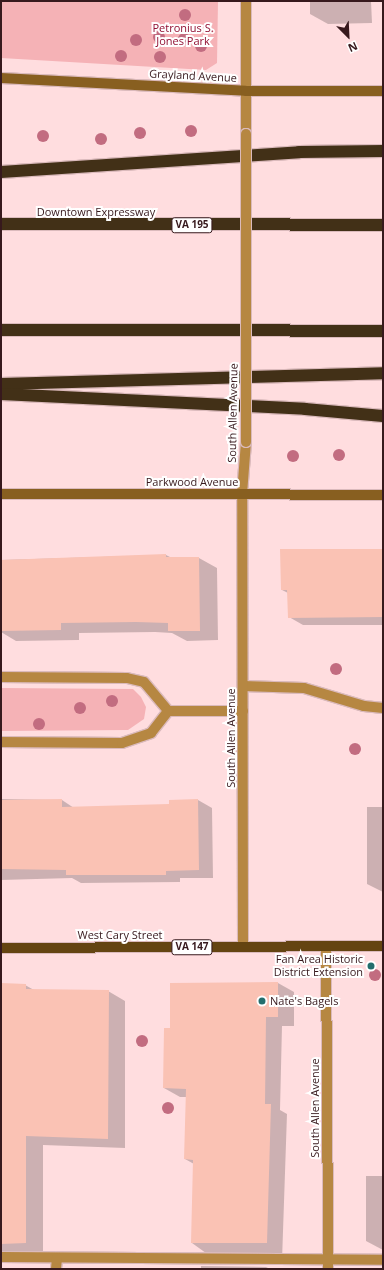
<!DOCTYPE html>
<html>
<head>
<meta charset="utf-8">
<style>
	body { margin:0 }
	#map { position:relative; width:384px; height:1270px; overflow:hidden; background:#ffdddf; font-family:"Open Sans",sans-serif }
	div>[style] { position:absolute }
	.green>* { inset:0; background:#f5b2b6 }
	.shadow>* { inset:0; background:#0003 }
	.building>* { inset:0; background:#fac2b4 }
	.roads { filter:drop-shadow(1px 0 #dbbabc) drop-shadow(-1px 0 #dbbabc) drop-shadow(0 1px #dbbabc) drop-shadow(0 -1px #dbbabc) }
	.lane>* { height:10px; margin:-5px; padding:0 5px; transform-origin:5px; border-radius:5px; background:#b68742 }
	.street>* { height:10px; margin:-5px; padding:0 5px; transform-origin:5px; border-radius:5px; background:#b68742 }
	.secondary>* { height:10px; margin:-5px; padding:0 5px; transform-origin:5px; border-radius:5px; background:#885f20 }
	.primary>* { height:10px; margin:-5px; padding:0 5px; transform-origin:5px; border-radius:5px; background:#644411 }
	.highway>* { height:12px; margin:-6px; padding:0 6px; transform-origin:6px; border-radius:6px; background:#423017 }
	.bridges { filter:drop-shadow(1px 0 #dbbabc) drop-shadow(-1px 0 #dbbabc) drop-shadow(0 1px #dbbabc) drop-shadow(0 -1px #dbbabc) }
	.street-bridge>* { height:10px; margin:-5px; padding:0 5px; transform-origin:5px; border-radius:5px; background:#b68742 }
	.trees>* { width:12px; height:12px; margin:-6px; border-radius:50%; background:#c26c80 }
	.dots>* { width:11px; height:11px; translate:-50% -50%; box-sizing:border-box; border:2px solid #fff; border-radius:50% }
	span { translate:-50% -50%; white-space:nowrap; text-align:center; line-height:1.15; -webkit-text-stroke:4px #fff; paint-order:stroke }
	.shield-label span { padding:1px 3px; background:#fff; border:1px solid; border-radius:3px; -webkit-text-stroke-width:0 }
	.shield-label { font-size:10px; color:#37191d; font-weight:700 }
	.park-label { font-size:11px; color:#911033 }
	.street-label { font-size:11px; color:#37191d }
	.poi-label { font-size:11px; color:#37191d }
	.right { translate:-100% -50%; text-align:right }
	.left { translate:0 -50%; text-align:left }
	.frame { position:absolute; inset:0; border:2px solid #37191d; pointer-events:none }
	.north { position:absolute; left:328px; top:16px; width:40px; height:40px; -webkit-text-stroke:3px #fff; paint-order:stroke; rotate:156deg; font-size:11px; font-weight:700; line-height:16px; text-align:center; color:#37191d }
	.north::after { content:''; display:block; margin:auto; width:14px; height:18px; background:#37191d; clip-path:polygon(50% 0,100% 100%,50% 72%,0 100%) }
</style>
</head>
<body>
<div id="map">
	<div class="green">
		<i style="clip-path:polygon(1px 1px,218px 1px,217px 63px,206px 70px,1px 58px)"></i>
		<i style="clip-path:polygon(1px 688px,133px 689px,141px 697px,146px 707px,144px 719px,128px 730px,1px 731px)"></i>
	</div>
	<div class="shadow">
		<i style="clip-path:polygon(310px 1px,371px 1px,372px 23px,328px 24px,310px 14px)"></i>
		<i style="clip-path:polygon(383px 550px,383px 625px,303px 625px,289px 617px,288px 593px,282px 590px)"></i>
		<i style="clip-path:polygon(166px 555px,172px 558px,199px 558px,217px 568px,218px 640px,187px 641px,172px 633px,155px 632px,79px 633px,79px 640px,16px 641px,1px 632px,1px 560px)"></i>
		<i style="clip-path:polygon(1px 799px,62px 800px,74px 808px,170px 805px,198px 800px,212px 808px,213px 878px,180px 878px,180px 882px,81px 883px,72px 878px,1px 880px)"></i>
		<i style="clip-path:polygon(367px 807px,383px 807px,383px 892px,367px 884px)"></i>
		<i style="clip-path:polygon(278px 983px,294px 992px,294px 1026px,282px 1026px,280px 1110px,287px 1114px,282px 1261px,217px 1261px,192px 1243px,194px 1164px,185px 1159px,187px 1097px,180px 1097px,164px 1088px,171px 1029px)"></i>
		<i style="clip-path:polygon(1px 984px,25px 985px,34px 990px,108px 991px,125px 1001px,125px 1148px,43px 1145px,43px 1253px,1px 1254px)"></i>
		<i style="clip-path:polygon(366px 1176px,383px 1176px,383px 1250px,366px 1241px)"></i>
		<i style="clip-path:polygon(201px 1266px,266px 1267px,270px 1269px,201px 1269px)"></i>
	</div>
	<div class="building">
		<i style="clip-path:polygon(280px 549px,383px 549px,383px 617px,288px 618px,287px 590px,281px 590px)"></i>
		<i style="clip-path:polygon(166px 554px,166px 557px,199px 557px,200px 631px,168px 631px,168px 623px,136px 622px,61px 623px,61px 630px,1px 631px,1px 560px)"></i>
		<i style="clip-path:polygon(62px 799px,62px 807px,169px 804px,169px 800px,198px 799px,199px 870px,166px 871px,166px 875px,66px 875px,66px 870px,1px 869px,1px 800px)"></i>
		<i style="clip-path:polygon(278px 982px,278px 1017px,266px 1017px,265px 1104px,271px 1104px,267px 1243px,191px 1243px,193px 1160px,184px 1159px,186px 1089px,163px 1088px,164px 1028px,170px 1028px,170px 983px)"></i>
		<i style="clip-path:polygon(1px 983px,26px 984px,26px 989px,109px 990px,108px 1139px,26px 1136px,26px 1243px,1px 1244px)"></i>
	</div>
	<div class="roads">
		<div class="lane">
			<i style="left:243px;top:686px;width:61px;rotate:1.9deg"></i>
			<i style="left:304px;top:688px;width:63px;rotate:16.7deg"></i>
			<i style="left:364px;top:706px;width:19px;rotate:6deg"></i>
			<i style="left:1px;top:1257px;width:382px;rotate:0.4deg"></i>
			<i style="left:56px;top:1269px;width:11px;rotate:-85deg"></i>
		</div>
		<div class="street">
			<i style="left:246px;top:1px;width:133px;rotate:90deg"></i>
			<i style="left:1px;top:677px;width:126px;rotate:0.5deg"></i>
			<i style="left:127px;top:678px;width:17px;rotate:13deg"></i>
			<i style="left:144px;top:682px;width:38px;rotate:50deg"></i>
			<i style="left:168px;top:711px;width:75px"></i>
			<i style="left:1px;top:742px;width:121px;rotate:0.5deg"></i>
			<i style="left:122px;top:743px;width:31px;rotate:-19deg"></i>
			<i style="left:151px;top:733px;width:28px;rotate:-52deg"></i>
			<i style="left:243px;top:946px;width:452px;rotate:-90.1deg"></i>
			<i style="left:242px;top:494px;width:52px;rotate:-85.6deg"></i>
			<i style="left:326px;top:947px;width:322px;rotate:89.6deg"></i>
		</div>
		<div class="secondary">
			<i style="left:1px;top:78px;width:245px;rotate:3deg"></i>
			<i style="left:246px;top:91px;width:137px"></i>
			<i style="left:1px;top:494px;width:382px;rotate:0.1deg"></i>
		</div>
		<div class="primary">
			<i style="left:1px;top:948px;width:382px;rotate:-0.3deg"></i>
		</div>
		<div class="highway">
			<i style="left:1px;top:172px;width:299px;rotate:-3.8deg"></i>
			<i style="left:299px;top:152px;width:84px;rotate:-0.7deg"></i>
			<i style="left:1px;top:224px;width:382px;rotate:0.1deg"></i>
			<i style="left:1px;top:330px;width:382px;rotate:0.1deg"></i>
			<i style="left:1px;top:384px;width:382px;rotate:-1.6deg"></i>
			<i style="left:1px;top:394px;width:304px;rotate:2.8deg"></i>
			<i style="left:305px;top:409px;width:78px;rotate:5.1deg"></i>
		</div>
	</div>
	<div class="bridges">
		<div class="street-bridge">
			<i style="left:246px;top:442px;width:308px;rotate:-90deg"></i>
		</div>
	</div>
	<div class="trees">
		<i style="left:185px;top:15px"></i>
		<i style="left:159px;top:37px"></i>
		<i style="left:184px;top:39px"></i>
		<i style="left:136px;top:40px"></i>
		<i style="left:201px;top:46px"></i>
		<i style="left:121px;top:56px"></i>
		<i style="left:160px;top:57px"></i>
		<i style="left:191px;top:131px"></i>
		<i style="left:140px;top:133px"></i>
		<i style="left:43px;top:136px"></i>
		<i style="left:101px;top:139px"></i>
		<i style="left:339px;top:455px"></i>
		<i style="left:293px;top:456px"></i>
		<i style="left:336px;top:669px"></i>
		<i style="left:112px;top:701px"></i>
		<i style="left:80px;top:708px"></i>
		<i style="left:39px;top:724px"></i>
		<i style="left:355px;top:749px"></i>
		<i style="left:375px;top:975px"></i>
		<i style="left:142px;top:1041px"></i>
		<i style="left:168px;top:1108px"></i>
	</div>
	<div class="dots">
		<i style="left:371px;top:966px;background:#236e6d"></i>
		<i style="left:262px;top:1001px;background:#236e6d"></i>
	</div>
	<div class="shield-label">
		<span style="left:192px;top:225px">VA 195</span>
		<span style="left:192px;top:947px">VA 147</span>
	</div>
	<div class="park-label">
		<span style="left:183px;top:35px">Petronius S.<br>Jones Park</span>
	</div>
	<div class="street-label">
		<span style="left:193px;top:76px;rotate:3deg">Grayland Avenue</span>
		<span style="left:96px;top:212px">Downtown Expressway</span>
		<span style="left:233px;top:413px;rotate:-89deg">South Allen Avenue</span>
		<span style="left:192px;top:482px">Parkwood Avenue</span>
		<span style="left:231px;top:738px;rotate:-90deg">South Allen Avenue</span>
		<span style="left:120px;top:935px">West Cary Street</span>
		<span style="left:315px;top:1108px;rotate:-90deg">South Allen Avenue</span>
	</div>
	<div class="poi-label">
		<span class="right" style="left:363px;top:966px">Fan Area Historic<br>District Extension</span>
		<span class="left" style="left:270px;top:1001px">Nate's Bagels</span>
	</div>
	<div class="frame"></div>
	<div class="north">N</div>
</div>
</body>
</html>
